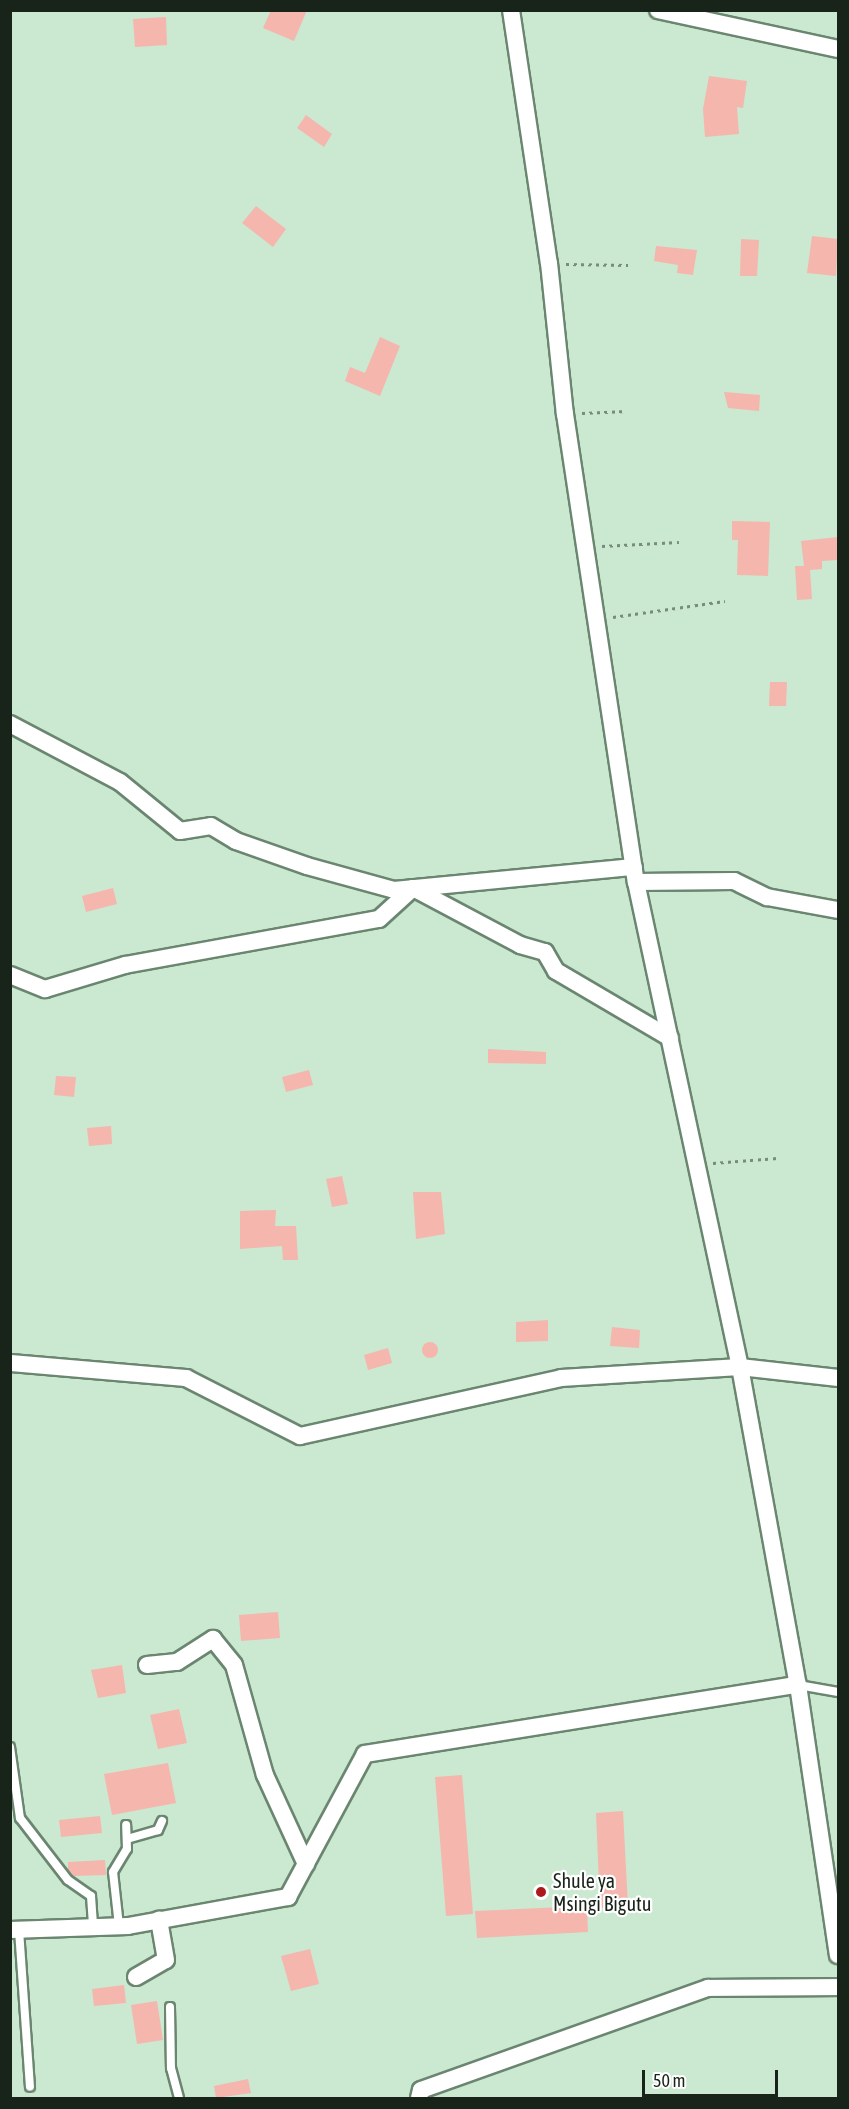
<!DOCTYPE html>
<html>
<head>
<meta charset="utf-8">
<style>
	body { margin:0 }
	#map { position:relative; width:849px; height:2109px; overflow:hidden; background:#cbe8d0; font-family:"Asap Condensed",sans-serif }
	div>[style] { position:absolute }
	.building>* { inset:0; background:#f5b6ae }
	.round { border-radius:50% }
	.path>* { height:3px; margin-top:-1.5px; transform-origin:0; background:repeating-linear-gradient(90deg,#778c7b 0 3px,transparent 0 7.5px) }
	.roads { filter:drop-shadow(2px 0 #6b8670) drop-shadow(-2px 0 #6b8670) drop-shadow(0 2px #6b8670) drop-shadow(0 -2px #6b8670) }
	.lane>* { height:8px; margin:-4px; padding:0 4px; transform-origin:4px; border-radius:4px; background:#fff }
	.street>* { height:16px; margin:-8px; padding:0 8px; transform-origin:8px; border-radius:8px; background:#fff }
	.dots>* { width:16px; height:16px; translate:-50% -50%; box-sizing:border-box; border:3px solid #fff; border-radius:50% }
	span { translate:-50% -50%; white-space:nowrap; text-align:center; line-height:1.15; -webkit-text-stroke:4.5px #fff; paint-order:stroke }
	.poi-label { font-size:20px; color:#18231a }
	.left { translate:0 -50%; text-align:left }
	.frame { position:absolute; inset:0; border:12px solid #18231a; pointer-events:none }
	.scale { position:absolute; left:642px; top:2070px; width:136px; height:27px; box-sizing:border-box; border:3px solid #18231a; border-top:0; padding-left:8px; font-size:18px; line-height:21px; white-space:nowrap; color:#18231a; -webkit-text-stroke:4px #fff; paint-order:stroke }
</style>
</head>
<body>
<div id="map">
	<div class="building">
		<i style="clip-path:polygon(271px 10px,307px 10px,294px 41px,263px 28px)"></i>
		<i style="clip-path:polygon(166px 17px,167px 45px,135px 47px,133px 19px)"></i>
		<i style="clip-path:polygon(709px 76px,747px 81px,743px 108px,737px 107px,739px 134px,705px 137px,703px 109px)"></i>
		<i style="clip-path:polygon(306px 115px,332px 134px,324px 147px,297px 128px)"></i>
		<i style="clip-path:polygon(256px 206px,286px 229px,273px 247px,242px 223px)"></i>
		<i style="clip-path:polygon(812px 236px,838px 239px,836px 276px,807px 273px)"></i>
		<i style="clip-path:polygon(741px 239px,759px 240px,757px 276px,740px 276px)"></i>
		<i style="clip-path:polygon(656px 246px,697px 250px,693px 275px,677px 273px,678px 265px,654px 261px)"></i>
		<i style="clip-path:polygon(380px 337px,400px 346px,380px 396px,345px 381px,350px 367px,365px 373px)"></i>
		<i style="clip-path:polygon(724px 392px,760px 395px,759px 411px,728px 408px)"></i>
		<i style="clip-path:polygon(732px 521px,770px 522px,768px 576px,737px 575px,738px 540px,732px 540px)"></i>
		<i style="clip-path:polygon(838px 537px,838px 560px,822px 561px,822px 569px,810px 570px,812px 599px,797px 600px,795px 566px,804px 566px,801px 541px)"></i>
		<i style="clip-path:polygon(770px 682px,787px 682px,786px 706px,769px 706px)"></i>
		<i style="clip-path:polygon(113px 888px,117px 904px,86px 912px,82px 896px)"></i>
		<i style="clip-path:polygon(488px 1049px,546px 1052px,546px 1064px,488px 1063px)"></i>
		<i style="clip-path:polygon(309px 1070px,313px 1085px,286px 1092px,282px 1077px)"></i>
		<i style="clip-path:polygon(56px 1076px,76px 1077px,74px 1097px,54px 1095px)"></i>
		<i style="clip-path:polygon(111px 1126px,112px 1144px,89px 1146px,87px 1128px)"></i>
		<i style="clip-path:polygon(342px 1176px,348px 1204px,332px 1207px,326px 1179px)"></i>
		<i style="clip-path:polygon(413px 1192px,441px 1192px,445px 1234px,416px 1239px)"></i>
		<i style="clip-path:polygon(276px 1210px,275px 1226px,296px 1226px,298px 1260px,283px 1260px,282px 1246px,240px 1249px,240px 1211px)"></i>
		<i style="clip-path:polygon(548px 1320px,548px 1341px,516px 1342px,516px 1322px)"></i>
		<i style="clip-path:polygon(612px 1327px,640px 1330px,639px 1348px,610px 1346px)"></i>
		<i class="round" style="left:422px;top:1342px;width:16px;height:16px"></i>
		<i style="clip-path:polygon(388px 1348px,392px 1363px,368px 1370px,364px 1355px)"></i>
		<i style="clip-path:polygon(278px 1612px,280px 1638px,241px 1641px,239px 1615px)"></i>
		<i style="clip-path:polygon(122px 1665px,126px 1693px,98px 1698px,91px 1670px)"></i>
		<i style="clip-path:polygon(179px 1709px,187px 1743px,158px 1749px,150px 1715px)"></i>
		<i style="clip-path:polygon(168px 1763px,176px 1803px,112px 1815px,104px 1774px)"></i>
		<i style="clip-path:polygon(462px 1775px,473px 1914px,446px 1916px,435px 1777px)"></i>
		<i style="clip-path:polygon(623px 1811px,628px 1907px,600px 1908px,596px 1813px)"></i>
		<i style="clip-path:polygon(100px 1816px,102px 1833px,61px 1837px,59px 1820px)"></i>
		<i style="clip-path:polygon(105px 1860px,106px 1875px,74px 1876px,68px 1870px,68px 1862px)"></i>
		<i style="clip-path:polygon(587px 1906px,588px 1932px,477px 1938px,475px 1911px)"></i>
		<i style="clip-path:polygon(310px 1949px,319px 1984px,291px 1991px,281px 1956px)"></i>
		<i style="clip-path:polygon(124px 1985px,126px 2003px,94px 2006px,92px 1989px)"></i>
		<i style="clip-path:polygon(157px 2001px,163px 2040px,137px 2044px,131px 2005px)"></i>
		<i style="clip-path:polygon(248px 2079px,251px 2093px,216px 2098px,214px 2086px)"></i>
	</div>
	<div class="path">
		<i style="left:566px;top:264px;width:62px;rotate:0.9deg"></i>
		<i style="left:582px;top:413px;width:45px;rotate:-2.5deg"></i>
		<i style="left:602px;top:546px;width:77px;rotate:-3deg"></i>
		<i style="left:613px;top:617px;width:113px;rotate:-8.1deg"></i>
		<i style="left:713px;top:1163px;width:65px;rotate:-4.4deg"></i>
	</div>
	<div class="roads">
		<div class="lane">
			<i style="left:798px;top:1685px;width:41px;rotate:9.9deg"></i>
			<i style="left:10px;top:1747px;width:72px;rotate:82deg"></i>
			<i style="left:20px;top:1818px;width:78px;rotate:52.3deg"></i>
			<i style="left:68px;top:1880px;width:28px;rotate:35deg"></i>
			<i style="left:91px;top:1896px;width:31px;rotate:86deg"></i>
			<i style="left:127px;top:1839px;width:32px;rotate:-16deg"></i>
			<i style="left:158px;top:1830px;width:10px;rotate:-66deg"></i>
			<i style="left:119px;top:1926px;width:54px;rotate:-96.3deg"></i>
			<i style="left:113px;top:1872px;width:27px;rotate:-59deg"></i>
			<i style="left:127px;top:1849px;width:24px;rotate:-92deg"></i>
			<i style="left:19px;top:1930px;width:157px;rotate:86deg"></i>
			<i style="left:170px;top:2007px;width:61px;rotate:89.1deg"></i>
			<i style="left:171px;top:2068px;width:31px;rotate:75deg"></i>
		</div>
		<div class="street">
			<i style="left:511px;top:10px;width:256px;rotate:81.5deg"></i>
			<i style="left:549px;top:263px;width:152px;rotate:84deg"></i>
			<i style="left:565px;top:414px;width:473px;rotate:81.4deg"></i>
			<i style="left:636px;top:882px;width:496px;rotate:77.9deg"></i>
			<i style="left:740px;top:1367px;width:323px;rotate:79.7deg"></i>
			<i style="left:798px;top:1685px;width:273px;rotate:81.6deg"></i>
			<i style="left:658px;top:10px;width:184px;rotate:12.2deg"></i>
			<i style="left:10px;top:724px;width:124px;rotate:27.8deg"></i>
			<i style="left:120px;top:782px;width:77px;rotate:39.2deg"></i>
			<i style="left:180px;top:831px;width:31px;rotate:-9deg"></i>
			<i style="left:211px;top:826px;width:29px;rotate:31deg"></i>
			<i style="left:236px;top:841px;width:75px;rotate:19.4deg"></i>
			<i style="left:307px;top:866px;width:90px;rotate:15.4deg"></i>
			<i style="left:394px;top:890px;width:241px;rotate:-5.5deg"></i>
			<i style="left:636px;top:882px;width:98px;rotate:-0.6deg"></i>
			<i style="left:734px;top:881px;width:37px;rotate:26deg"></i>
			<i style="left:767px;top:897px;width:72px;rotate:10.4deg"></i>
			<i style="left:10px;top:975px;width:38px;rotate:22deg"></i>
			<i style="left:45px;top:989px;width:84px;rotate:-16.7deg"></i>
			<i style="left:125px;top:965px;width:258px;rotate:-10.3deg"></i>
			<i style="left:379px;top:919px;width:46px;rotate:-42.4deg"></i>
			<i style="left:413px;top:888px;width:121px;rotate:28deg"></i>
			<i style="left:520px;top:945px;width:26px;rotate:16deg"></i>
			<i style="left:545px;top:952px;width:22px;rotate:60deg"></i>
			<i style="left:556px;top:971px;width:132px;rotate:30.4deg"></i>
			<i style="left:10px;top:1363px;width:177px;rotate:4.9deg"></i>
			<i style="left:186px;top:1378px;width:128px;rotate:27deg"></i>
			<i style="left:300px;top:1436px;width:267px;rotate:-12.5deg"></i>
			<i style="left:561px;top:1378px;width:179px;rotate:-3.5deg"></i>
			<i style="left:740px;top:1367px;width:99px;rotate:6.4deg"></i>
			<i style="left:147px;top:1665px;width:30px;rotate:-6deg"></i>
			<i style="left:177px;top:1662px;width:43px;rotate:-32.6deg"></i>
			<i style="left:213px;top:1639px;width:33px;rotate:51deg"></i>
			<i style="left:234px;top:1665px;width:114px;rotate:74.3deg"></i>
			<i style="left:265px;top:1775px;width:98px;rotate:65.3deg"></i>
			<i style="left:10px;top:1930px;width:118px;rotate:-1.9deg"></i>
			<i style="left:128px;top:1926px;width:163px;rotate:-10.3deg"></i>
			<i style="left:288px;top:1897px;width:162px;rotate:-61.7deg"></i>
			<i style="left:365px;top:1754px;width:438px;rotate:-9.1deg"></i>
			<i style="left:136px;top:1977px;width:34px;rotate:-30deg"></i>
			<i style="left:166px;top:1960px;width:41px;rotate:-99.9deg"></i>
			<i style="left:419px;top:2098px;width:8px;rotate:-76deg"></i>
			<i style="left:421px;top:2090px;width:305px;rotate:-19.6deg"></i>
			<i style="left:708px;top:1988px;width:130px;rotate:-0.4deg"></i>
		</div>
	</div>
	<div class="dots">
		<i style="left:541px;top:1892px;background:#ac1a1c"></i>
	</div>
	<div class="poi-label">
		<span class="left" style="left:553px;top:1892px">Shule ya<br>Msingi Bigutu</span>
	</div>
	<div class="frame"></div>
	<div class="scale">50 m</div>
</div>
</body>
</html>
